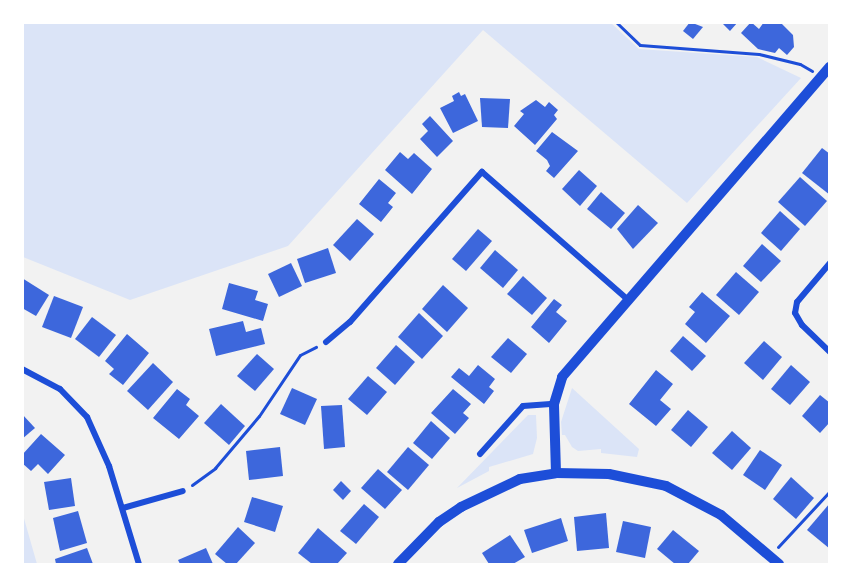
<!DOCTYPE html>
<html>
<head>
<meta charset="utf-8">
<style>
	body { margin:0 }
	#map { position:relative; width:852px; height:587px; overflow:hidden; background:#f2f2f2; font-family:Arial,sans-serif }
	div>[style] { position:absolute }
	.green>* { inset:0; background:#dbe4f7 }
	.building>* { inset:0; background:#3d67dc }
	.path>* { height:3px; margin:-1.5px; padding:0 1.5px; transform-origin:1.5px; border-radius:1.5px; background:#1d4ed8 }
	.minor>* { height:6px; margin:-3px; padding:0 3px; transform-origin:3px; border-radius:3px; background:#1d4ed8 }
	.tertiary>* { height:10px; margin:-5px; padding:0 5px; transform-origin:5px; border-radius:5px; background:#1d4ed8 }
	span { translate:-50% -50%; white-space:nowrap; text-align:center; line-height:1.15; -webkit-text-stroke:4.5px #fff; paint-order:stroke }
	.frame { position:absolute; inset:0; border:24px solid #fff; pointer-events:none }
</style>
</head>
<body>
<div id="map">
	<div class="green">
		<i style="clip-path:polygon(22px 23px,611px 23px,639px 49px,757px 57px,801px 78px,687px 203px,483px 30px,288px 246px,130px 300px,23px 257px)"></i>
		<i style="clip-path:polygon(572px 388px,639px 449px,637px 457px,601px 453px,601px 449px,578px 451px,572px 447px,565px 435px,562px 435px,561px 422px)"></i>
		<i style="clip-path:polygon(528px 415px,536px 415px,537px 438px,533px 454px,489px 467px,489px 471px,457px 488px)"></i>
		<i style="clip-path:polygon(22px 515px,23px 515px,37px 564px,23px 564px)"></i>
	</div>
	<div class="building">
		<i style="clip-path:polygon(690px 22px,703px 27px,693px 39px,683px 31px)"></i>
		<i style="clip-path:polygon(710px 22px,738px 22px,730px 31px,723px 24px)"></i>
		<i style="clip-path:polygon(751px 22px,759px 29px,764px 22px,780px 22px,793px 35px,794px 47px,787px 55px,779px 48px,775px 53px,758px 49px,741px 33px)"></i>
		<i style="clip-path:polygon(459px 92px,461px 96px,465px 94px,478px 121px,453px 133px,440px 108px,454px 101px,452px 96px)"></i>
		<i style="clip-path:polygon(480px 98px,510px 99px,508px 128px,482px 127px)"></i>
		<i style="clip-path:polygon(536px 100px,545px 107px,549px 102px,558px 110px,554px 115px,557px 119px,535px 145px,514px 126px,524px 114px,520px 111px)"></i>
		<i style="clip-path:polygon(430px 116px,453px 141px,437px 157px,420px 139px,428px 131px,422px 124px)"></i>
		<i style="clip-path:polygon(552px 132px,578px 151px,554px 178px,546px 171px,550px 166px,547px 160px,536px 151px)"></i>
		<i style="clip-path:polygon(822px 148px,830px 154px,830px 195px,802px 173px)"></i>
		<i style="clip-path:polygon(400px 152px,408px 159px,414px 153px,432px 169px,412px 194px,385px 170px)"></i>
		<i style="clip-path:polygon(579px 170px,597px 186px,580px 206px,562px 189px)"></i>
		<i style="clip-path:polygon(800px 177px,827px 201px,805px 226px,778px 202px)"></i>
		<i style="clip-path:polygon(379px 179px,396px 193px,388px 203px,393px 207px,381px 222px,359px 204px)"></i>
		<i style="clip-path:polygon(601px 192px,625px 213px,611px 229px,587px 209px)"></i>
		<i style="clip-path:polygon(638px 205px,658px 223px,633px 249px,617px 229px)"></i>
		<i style="clip-path:polygon(780px 211px,800px 229px,781px 251px,761px 233px)"></i>
		<i style="clip-path:polygon(357px 219px,374px 234px,350px 261px,333px 245px)"></i>
		<i style="clip-path:polygon(478px 229px,492px 241px,466px 271px,452px 259px)"></i>
		<i style="clip-path:polygon(762px 244px,781px 261px,761px 282px,743px 266px)"></i>
		<i style="clip-path:polygon(328px 248px,336px 273px,305px 283px,297px 259px)"></i>
		<i style="clip-path:polygon(495px 250px,518px 270px,503px 288px,480px 268px)"></i>
		<i style="clip-path:polygon(291px 263px,302px 286px,279px 297px,268px 274px)"></i>
		<i style="clip-path:polygon(736px 272px,759px 292px,739px 315px,716px 295px)"></i>
		<i style="clip-path:polygon(523px 276px,547px 298px,532px 315px,507px 294px)"></i>
		<i style="clip-path:polygon(22px 278px,49px 295px,36px 316px,22px 308px)"></i>
		<i style="clip-path:polygon(229px 283px,258px 291px,255px 300px,268px 304px,263px 321px,222px 309px)"></i>
		<i style="clip-path:polygon(443px 285px,468px 308px,447px 332px,422px 309px)"></i>
		<i style="clip-path:polygon(702px 292px,730px 316px,706px 343px,685px 324px,695px 312px,689px 307px)"></i>
		<i style="clip-path:polygon(54px 296px,83px 307px,71px 338px,42px 327px)"></i>
		<i style="clip-path:polygon(554px 299px,562px 305px,556px 312px,567px 321px,549px 343px,531px 327px)"></i>
		<i style="clip-path:polygon(419px 313px,443px 336px,422px 359px,398px 337px)"></i>
		<i style="clip-path:polygon(92px 317px,116px 335px,99px 357px,75px 339px)"></i>
		<i style="clip-path:polygon(243px 321px,246px 332px,261px 328px,265px 344px,216px 356px,209px 329px)"></i>
		<i style="clip-path:polygon(127px 334px,149px 353px,123px 385px,109px 374px,114px 369px,105px 361px)"></i>
		<i style="clip-path:polygon(683px 336px,706px 356px,692px 371px,670px 351px)"></i>
		<i style="clip-path:polygon(508px 338px,527px 354px,511px 373px,491px 357px)"></i>
		<i style="clip-path:polygon(764px 341px,782px 357px,763px 380px,744px 363px)"></i>
		<i style="clip-path:polygon(396px 345px,415px 362px,395px 385px,376px 368px)"></i>
		<i style="clip-path:polygon(257px 354px,274px 369px,255px 391px,237px 376px)"></i>
		<i style="clip-path:polygon(153px 363px,173px 382px,148px 410px,127px 391px)"></i>
		<i style="clip-path:polygon(478px 365px,495px 379px,489px 387px,494px 391px,484px 404px,451px 377px,459px 368px,469px 376px)"></i>
		<i style="clip-path:polygon(791px 365px,810px 382px,790px 405px,771px 389px)"></i>
		<i style="clip-path:polygon(656px 370px,673px 384px,660px 400px,671px 409px,656px 426px,629px 404px)"></i>
		<i style="clip-path:polygon(368px 376px,387px 392px,367px 415px,348px 399px)"></i>
		<i style="clip-path:polygon(292px 388px,317px 399px,305px 425px,280px 414px)"></i>
		<i style="clip-path:polygon(177px 389px,190px 399px,186px 405px,199px 416px,179px 439px,153px 418px)"></i>
		<i style="clip-path:polygon(453px 389px,471px 404px,463px 413px,469px 418px,455px 434px,431px 413px)"></i>
		<i style="clip-path:polygon(820px 395px,830px 403px,830px 422px,820px 433px,802px 416px)"></i>
		<i style="clip-path:polygon(221px 404px,245px 426px,229px 445px,204px 423px)"></i>
		<i style="clip-path:polygon(342px 405px,345px 447px,324px 449px,321px 406px)"></i>
		<i style="clip-path:polygon(688px 410px,708px 427px,691px 447px,671px 430px)"></i>
		<i style="clip-path:polygon(22px 414px,35px 428px,22px 439px)"></i>
		<i style="clip-path:polygon(431px 421px,450px 438px,432px 459px,413px 443px)"></i>
		<i style="clip-path:polygon(732px 431px,751px 448px,732px 470px,712px 453px)"></i>
		<i style="clip-path:polygon(41px 434px,65px 455px,48px 474px,38px 464px,31px 471px,22px 463px,22px 455px)"></i>
		<i style="clip-path:polygon(280px 447px,283px 476px,249px 480px,246px 451px)"></i>
		<i style="clip-path:polygon(408px 447px,429px 465px,408px 490px,387px 472px)"></i>
		<i style="clip-path:polygon(760px 450px,782px 465px,765px 490px,743px 475px)"></i>
		<i style="clip-path:polygon(378px 469px,402px 490px,385px 509px,361px 488px)"></i>
		<i style="clip-path:polygon(791px 477px,814px 498px,796px 519px,773px 499px)"></i>
		<i style="clip-path:polygon(71px 478px,75px 506px,49px 510px,44px 482px)"></i>
		<i style="clip-path:polygon(341px 481px,351px 491px,343px 500px,333px 490px)"></i>
		<i style="clip-path:polygon(252px 497px,283px 506px,275px 532px,244px 522px)"></i>
		<i style="clip-path:polygon(830px 503px,830px 549px,807px 530px)"></i>
		<i style="clip-path:polygon(364px 504px,379px 517px,356px 544px,340px 531px)"></i>
		<i style="clip-path:polygon(78px 511px,87px 543px,60px 551px,53px 518px)"></i>
		<i style="clip-path:polygon(606px 513px,609px 548px,577px 551px,574px 517px)"></i>
		<i style="clip-path:polygon(561px 518px,568px 541px,532px 553px,524px 530px)"></i>
		<i style="clip-path:polygon(623px 521px,651px 527px,645px 558px,616px 552px)"></i>
		<i style="clip-path:polygon(238px 527px,255px 543px,236px 564px,227px 564px,215px 554px)"></i>
		<i style="clip-path:polygon(318px 528px,347px 553px,337px 564px,312px 564px,298px 553px)"></i>
		<i style="clip-path:polygon(673px 530px,699px 551px,688px 564px,675px 564px,657px 549px)"></i>
		<i style="clip-path:polygon(510px 535px,525px 557px,513px 564px,489px 564px,482px 553px)"></i>
		<i style="clip-path:polygon(87px 548px,93px 564px,56px 564px,55px 559px)"></i>
		<i style="clip-path:polygon(206px 548px,213px 564px,180px 564px,178px 560px)"></i>
	</div>
	<div class="path">
		<i style="left:616px;top:22px;width:33px;rotate:44deg"></i>
		<i style="left:640px;top:45px;width:119px;rotate:4.3deg"></i>
		<i style="left:759px;top:54px;width:42px;rotate:13.7deg"></i>
		<i style="left:800px;top:64px;width:14px;rotate:30deg"></i>
		<i style="left:192px;top:485px;width:29px;rotate:-36deg"></i>
		<i style="left:215px;top:468px;width:68px;rotate:-49.8deg"></i>
		<i style="left:259px;top:416px;width:73px;rotate:-56.1deg"></i>
		<i style="left:300px;top:355px;width:18px;rotate:-27deg"></i>
		<i style="left:778px;top:547px;width:76px;rotate:-47.1deg"></i>
	</div>
	<div class="minor">
		<i style="left:830px;top:263px;width:51px;rotate:130.2deg"></i>
		<i style="left:797px;top:302px;width:11px;rotate:100deg"></i>
		<i style="left:795px;top:313px;width:14px;rotate:60deg"></i>
		<i style="left:802px;top:325px;width:39px;rotate:44deg"></i>
		<i style="left:326px;top:342px;width:31px;rotate:-40deg"></i>
		<i style="left:350px;top:322px;width:200px;rotate:-48.7deg"></i>
		<i style="left:482px;top:172px;width:194px;rotate:41.2deg"></i>
		<i style="left:22px;top:369px;width:43px;rotate:27.8deg"></i>
		<i style="left:60px;top:389px;width:39px;rotate:46deg"></i>
		<i style="left:87px;top:417px;width:54px;rotate:65.8deg"></i>
		<i style="left:109px;top:466px;width:102px;rotate:73deg"></i>
		<i style="left:480px;top:454px;width:64px;rotate:-48.1deg"></i>
		<i style="left:523px;top:406px;width:31px;rotate:-4deg"></i>
		<i style="left:123px;top:508px;width:62px;rotate:-15.8deg"></i>
	</div>
	<div class="tertiary">
		<i style="left:556px;top:473px;width:69px;rotate:-91.7deg"></i>
		<i style="left:554px;top:404px;width:28px;rotate:-73deg"></i>
		<i style="left:562px;top:377px;width:410px;rotate:-49.2deg"></i>
		<i style="left:398px;top:564px;width:59px;rotate:-45.7deg"></i>
		<i style="left:439px;top:522px;width:27px;rotate:-34deg"></i>
		<i style="left:461px;top:507px;width:65px;rotate:-25.4deg"></i>
		<i style="left:520px;top:479px;width:36px;rotate:-9deg"></i>
		<i style="left:556px;top:473px;width:53px;rotate:1.1deg"></i>
		<i style="left:609px;top:474px;width:58px;rotate:11.9deg"></i>
		<i style="left:666px;top:486px;width:62px;rotate:27.8deg"></i>
		<i style="left:721px;top:515px;width:76px;rotate:40.2deg"></i>
	</div>
	<div class="frame"></div>
</div>
</body>
</html>
